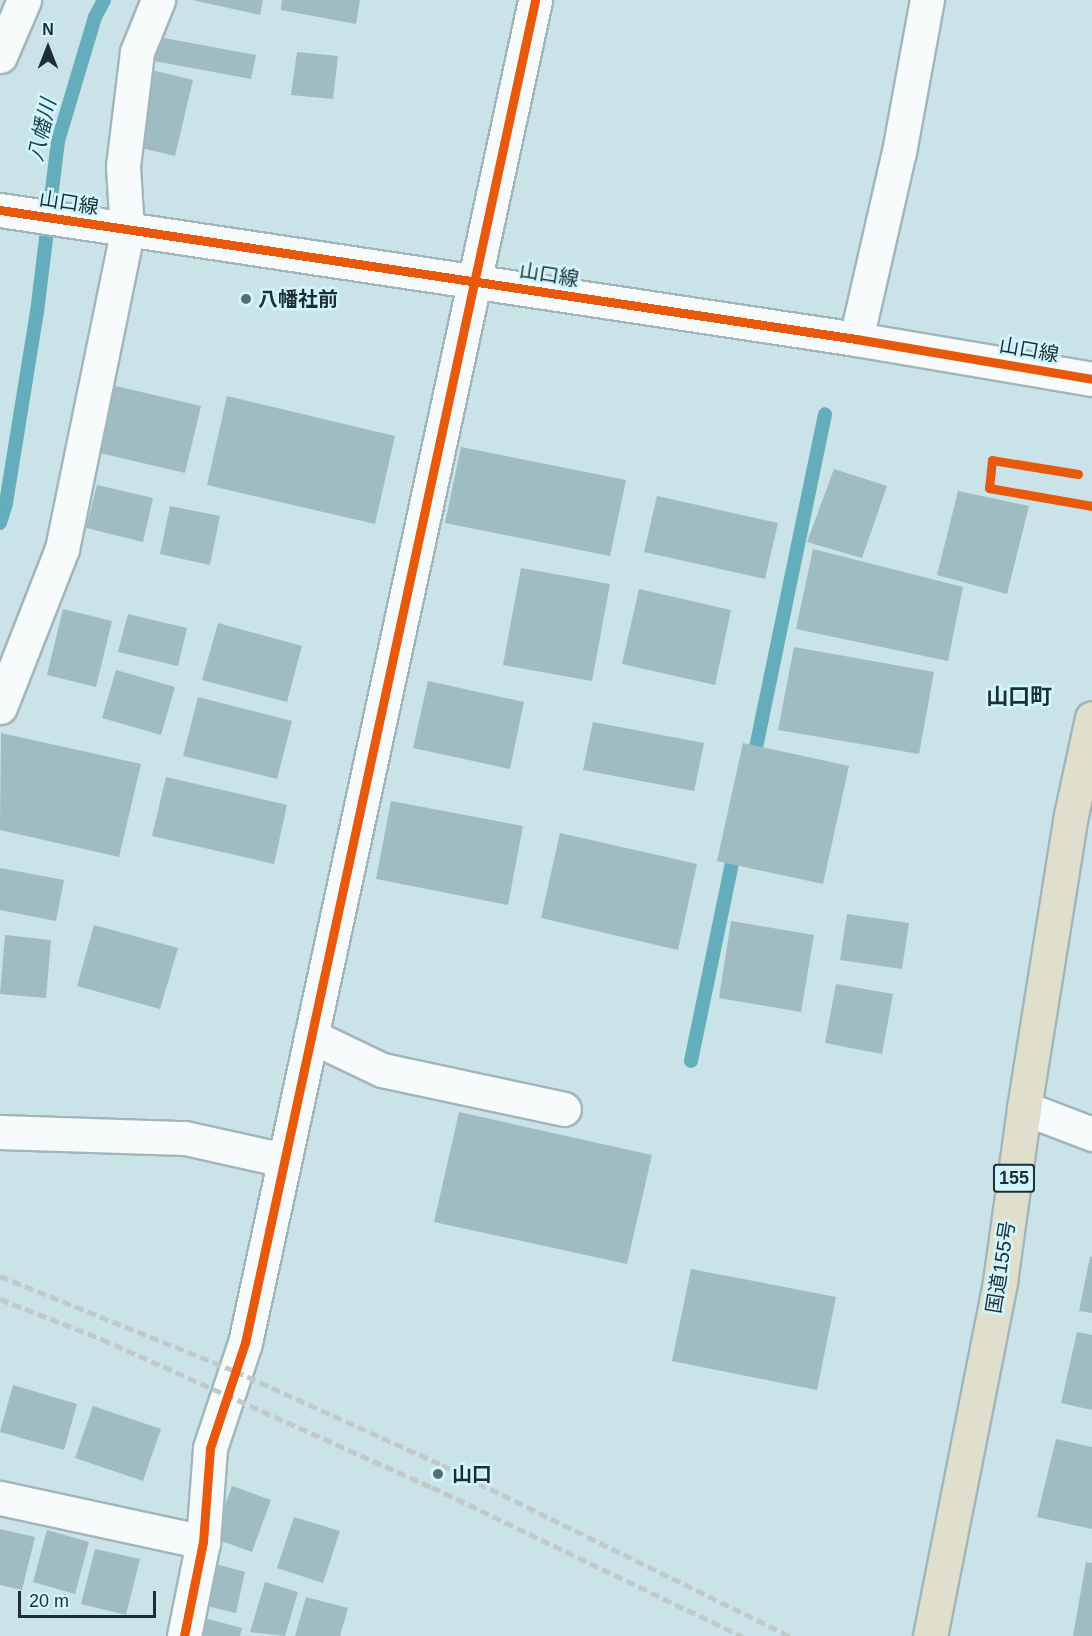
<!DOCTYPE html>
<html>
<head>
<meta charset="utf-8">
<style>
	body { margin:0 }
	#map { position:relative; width:1092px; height:1636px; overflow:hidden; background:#c9e3e8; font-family:Arial,"Noto Sans JP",sans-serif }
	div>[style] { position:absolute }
	.stream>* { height:14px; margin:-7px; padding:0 7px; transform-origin:7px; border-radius:7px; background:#63adbc }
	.building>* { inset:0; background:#9fbcc3 }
	.roads { filter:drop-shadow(2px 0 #a2b6ba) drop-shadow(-2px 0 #a2b6ba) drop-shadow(0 2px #a2b6ba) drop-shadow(0 -2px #a2b6ba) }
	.minor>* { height:33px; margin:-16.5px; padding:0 16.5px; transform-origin:16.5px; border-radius:16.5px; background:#f7fbfc }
	.highway>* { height:33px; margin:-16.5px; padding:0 16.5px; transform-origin:16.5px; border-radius:16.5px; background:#e0dfcd }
	.rail>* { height:4.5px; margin-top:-2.25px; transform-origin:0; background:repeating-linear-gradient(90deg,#c1c9c9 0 9px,transparent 0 13.5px) }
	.cycleway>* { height:9px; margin:-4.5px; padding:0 4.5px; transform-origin:4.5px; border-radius:4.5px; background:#e8590c }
	.dots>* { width:16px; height:16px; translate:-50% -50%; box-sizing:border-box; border:3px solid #d1f6ff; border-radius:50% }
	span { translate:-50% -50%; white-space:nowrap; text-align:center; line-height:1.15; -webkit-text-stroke:5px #d1f6ff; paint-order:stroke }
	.shield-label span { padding:2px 4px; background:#d1f6ff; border:2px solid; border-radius:4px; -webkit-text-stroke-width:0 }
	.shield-label { font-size:18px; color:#1d2f33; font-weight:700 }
	.street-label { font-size:20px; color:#1d2f33 }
	.poi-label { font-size:20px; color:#1d2f33; font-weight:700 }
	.left { translate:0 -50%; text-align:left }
	.water-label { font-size:21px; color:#1c464f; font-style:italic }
	.quarter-label { font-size:22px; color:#1d2f33; font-weight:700 }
	.north { position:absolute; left:18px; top:18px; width:60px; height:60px; -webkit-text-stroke:4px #d1f6ff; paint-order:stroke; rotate:0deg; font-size:16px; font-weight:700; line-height:24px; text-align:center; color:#1d2f33 }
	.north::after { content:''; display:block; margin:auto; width:21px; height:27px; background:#1d2f33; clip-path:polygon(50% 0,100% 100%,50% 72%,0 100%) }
	.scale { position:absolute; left:18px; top:1591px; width:138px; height:27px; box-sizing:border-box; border:3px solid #1d2f33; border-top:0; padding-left:8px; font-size:18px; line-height:21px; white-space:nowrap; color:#1d2f33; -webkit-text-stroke:4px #d1f6ff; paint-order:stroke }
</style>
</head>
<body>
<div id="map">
	<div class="stream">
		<i style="left:0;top:523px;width:21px;rotate:-73deg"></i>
		<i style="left:6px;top:503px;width:193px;rotate:-80.8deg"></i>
		<i style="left:37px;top:312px;width:172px;rotate:-83deg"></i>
		<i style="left:58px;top:141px;width:129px;rotate:-73.4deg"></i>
		<i style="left:95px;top:17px;width:19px;rotate:-62deg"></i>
		<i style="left:753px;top:762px;width:355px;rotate:-78.3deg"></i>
		<i style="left:691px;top:1061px;width:217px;rotate:-78.3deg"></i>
	</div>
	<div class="building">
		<i style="clip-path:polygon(192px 0,263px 0,260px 15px)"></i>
		<i style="clip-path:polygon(282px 0,360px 0,356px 24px,281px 10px)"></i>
		<i style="clip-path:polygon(153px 36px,256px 55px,251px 79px,149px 60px)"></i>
		<i style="clip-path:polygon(297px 52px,338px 56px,333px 99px,291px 95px)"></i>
		<i style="clip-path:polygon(152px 70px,193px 80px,175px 156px,133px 146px)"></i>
		<i style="clip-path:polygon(103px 383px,201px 406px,185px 473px,87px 450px)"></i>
		<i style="clip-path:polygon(227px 396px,395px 436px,375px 524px,207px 485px)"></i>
		<i style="clip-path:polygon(461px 447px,626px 480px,610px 556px,445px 523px)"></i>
		<i style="clip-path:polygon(834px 469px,887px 486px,862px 558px,807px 542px)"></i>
		<i style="clip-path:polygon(97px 485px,153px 498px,143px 542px,86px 528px)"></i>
		<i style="clip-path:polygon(958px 491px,1029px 506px,1007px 594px,937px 575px)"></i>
		<i style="clip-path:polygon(657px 496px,778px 523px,765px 579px,644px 552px)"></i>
		<i style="clip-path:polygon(170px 506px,220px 516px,210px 565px,160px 554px)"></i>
		<i style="clip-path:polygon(813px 549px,963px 587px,948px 661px,796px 629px)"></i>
		<i style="clip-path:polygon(521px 568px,610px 584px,592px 681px,503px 665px)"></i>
		<i style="clip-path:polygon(639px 589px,731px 610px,715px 685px,622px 664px)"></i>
		<i style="clip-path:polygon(63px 609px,112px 621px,96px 687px,47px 675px)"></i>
		<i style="clip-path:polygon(128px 614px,187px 628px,178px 666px,118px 652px)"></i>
		<i style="clip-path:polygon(218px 623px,302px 646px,287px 702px,202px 680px)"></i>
		<i style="clip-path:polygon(794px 647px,934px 672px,919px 754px,778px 730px)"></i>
		<i style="clip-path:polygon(116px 670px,175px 687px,161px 735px,102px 718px)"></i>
		<i style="clip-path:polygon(428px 681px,524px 702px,510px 769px,413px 748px)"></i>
		<i style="clip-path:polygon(198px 697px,292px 721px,277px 779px,183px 756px)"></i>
		<i style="clip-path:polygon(593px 722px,704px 743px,694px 791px,583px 770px)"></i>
		<i style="clip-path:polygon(1px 733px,141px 764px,119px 857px,0 830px)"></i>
		<i style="clip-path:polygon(743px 743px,849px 766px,823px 884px,717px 861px)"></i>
		<i style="clip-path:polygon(166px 777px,287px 805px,274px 864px,152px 836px)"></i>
		<i style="clip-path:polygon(391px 801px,523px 826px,508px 905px,376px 879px)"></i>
		<i style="clip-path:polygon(560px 833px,697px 864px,678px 950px,541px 918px)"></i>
		<i style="clip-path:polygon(0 868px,64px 880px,56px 921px,0 910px)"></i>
		<i style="clip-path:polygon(847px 914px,909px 923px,902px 969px,840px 960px)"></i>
		<i style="clip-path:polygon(731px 921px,814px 935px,801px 1012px,719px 998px)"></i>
		<i style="clip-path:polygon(94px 925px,178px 948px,160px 1009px,77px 986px)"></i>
		<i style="clip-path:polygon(5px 935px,51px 940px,46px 998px,0 994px)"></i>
		<i style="clip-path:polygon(836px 984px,893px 994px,882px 1054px,825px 1043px)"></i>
		<i style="clip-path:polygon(459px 1112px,652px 1155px,627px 1264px,434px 1222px)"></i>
		<i style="clip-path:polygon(1090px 1257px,1092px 1257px,1092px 1313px,1079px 1311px)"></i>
		<i style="clip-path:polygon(691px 1269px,836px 1297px,817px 1390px,672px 1361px)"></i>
		<i style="clip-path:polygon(1077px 1332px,1092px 1335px,1092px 1410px,1061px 1403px)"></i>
		<i style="clip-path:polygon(13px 1385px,77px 1404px,64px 1450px,0 1432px)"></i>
		<i style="clip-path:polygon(93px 1406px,161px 1429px,143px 1481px,75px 1458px)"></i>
		<i style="clip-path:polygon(1056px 1439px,1092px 1447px,1092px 1529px,1037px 1517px)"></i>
		<i style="clip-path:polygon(232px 1486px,271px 1500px,252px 1552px,213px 1538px)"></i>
		<i style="clip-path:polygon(294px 1517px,340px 1531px,323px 1583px,277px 1568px)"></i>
		<i style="clip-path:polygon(0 1529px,35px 1537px,22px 1590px,0 1585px)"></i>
		<i style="clip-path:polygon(47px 1530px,89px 1542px,75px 1594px,33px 1582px)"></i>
		<i style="clip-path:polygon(95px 1549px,140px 1559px,126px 1615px,81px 1604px)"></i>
		<i style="clip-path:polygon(208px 1562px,245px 1572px,236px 1613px,198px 1604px)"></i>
		<i style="clip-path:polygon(1086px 1562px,1092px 1563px,1092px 1636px,1073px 1636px)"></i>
		<i style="clip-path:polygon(265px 1582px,298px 1592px,285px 1636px,250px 1632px)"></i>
		<i style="clip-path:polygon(306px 1597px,348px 1608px,340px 1636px,295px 1636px)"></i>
		<i style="clip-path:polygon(200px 1617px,242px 1628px,240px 1636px,196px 1636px)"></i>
	</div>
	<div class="roads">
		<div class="minor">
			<i style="left:0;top:56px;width:61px;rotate:-66.8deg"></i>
			<i style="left:0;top:210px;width:866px;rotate:8.57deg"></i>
			<i style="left:856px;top:339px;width:239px;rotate:9.6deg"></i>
			<i style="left:856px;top:339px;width:192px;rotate:-77.1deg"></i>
			<i style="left:899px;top:152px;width:155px;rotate:-79.6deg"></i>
			<i style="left:0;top:707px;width:170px;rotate:-68.6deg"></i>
			<i style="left:62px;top:549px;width:324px;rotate:-78.4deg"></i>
			<i style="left:127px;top:232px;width:66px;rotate:-93.5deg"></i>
			<i style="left:123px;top:166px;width:115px;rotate:-83deg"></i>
			<i style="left:137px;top:52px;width:56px;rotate:-68deg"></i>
			<i style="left:311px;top:1036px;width:79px;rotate:25.6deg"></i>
			<i style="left:382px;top:1070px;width:186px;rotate:12.1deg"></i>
			<i style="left:1024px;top:1108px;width:73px;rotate:20.9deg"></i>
			<i style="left:0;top:1132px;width:185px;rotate:1.9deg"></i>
			<i style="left:185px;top:1138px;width:101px;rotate:12.5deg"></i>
			<i style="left:0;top:1498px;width:208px;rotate:12.2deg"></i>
			<i style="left:184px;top:1636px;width:96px;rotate:-78.6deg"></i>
			<i style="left:203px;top:1542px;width:94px;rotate:-85.7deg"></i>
			<i style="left:210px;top:1448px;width:111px;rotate:-71.6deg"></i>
			<i style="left:245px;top:1343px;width:1374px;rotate:-77.81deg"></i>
		</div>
		<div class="highway">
			<i style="left:930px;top:1636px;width:361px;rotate:-78.8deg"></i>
			<i style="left:1000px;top:1282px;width:176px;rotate:-82.1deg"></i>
			<i style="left:1024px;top:1108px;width:297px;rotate:-80.9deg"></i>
			<i style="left:1071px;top:815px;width:99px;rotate:-77.8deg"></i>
		</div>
	</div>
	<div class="rail">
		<i style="left:0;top:1276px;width:253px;rotate:22deg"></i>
		<i style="left:235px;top:1371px;width:227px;rotate:24.4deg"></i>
		<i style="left:442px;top:1465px;width:388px;rotate:26.2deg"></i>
		<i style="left:0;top:1299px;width:110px;rotate:21.4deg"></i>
		<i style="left:102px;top:1339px;width:362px;rotate:24.2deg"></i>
		<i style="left:432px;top:1487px;width:344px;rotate:25.7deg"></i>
	</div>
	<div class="cycleway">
		<i style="left:0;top:210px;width:866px;rotate:8.57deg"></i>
		<i style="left:856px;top:339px;width:239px;rotate:9.6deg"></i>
		<i style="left:1078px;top:474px;width:87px;rotate:-170.8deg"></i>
		<i style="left:992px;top:460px;width:28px;rotate:96deg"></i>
		<i style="left:989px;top:488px;width:105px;rotate:9.9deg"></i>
		<i style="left:184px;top:1636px;width:96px;rotate:-78.6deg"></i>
		<i style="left:203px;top:1542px;width:94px;rotate:-85.7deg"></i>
		<i style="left:210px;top:1448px;width:111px;rotate:-71.6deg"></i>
		<i style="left:245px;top:1343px;width:1374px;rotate:-77.81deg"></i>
	</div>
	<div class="dots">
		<i style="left:246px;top:299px;background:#596e72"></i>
		<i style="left:438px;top:1474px;background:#596e72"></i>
	</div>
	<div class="shield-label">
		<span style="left:1014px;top:1178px">155</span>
	</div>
	<div class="street-label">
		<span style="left:69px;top:203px;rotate:9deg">山口線</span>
		<span style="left:549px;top:275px;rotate:9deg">山口線</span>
		<span style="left:1029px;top:350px;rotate:10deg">山口線</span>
		<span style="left:1001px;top:1267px;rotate:-81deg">国道155号</span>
	</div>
	<div class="poi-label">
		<span class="left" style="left:258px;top:299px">八幡社前</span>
		<span class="left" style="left:452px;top:1474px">山口</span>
	</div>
	<div class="water-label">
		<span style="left:42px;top:130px;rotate:-77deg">八幡川</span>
	</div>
	<div class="quarter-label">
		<span style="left:1019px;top:697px">山口町</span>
	</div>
	<div class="north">N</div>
	<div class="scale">20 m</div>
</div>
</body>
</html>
